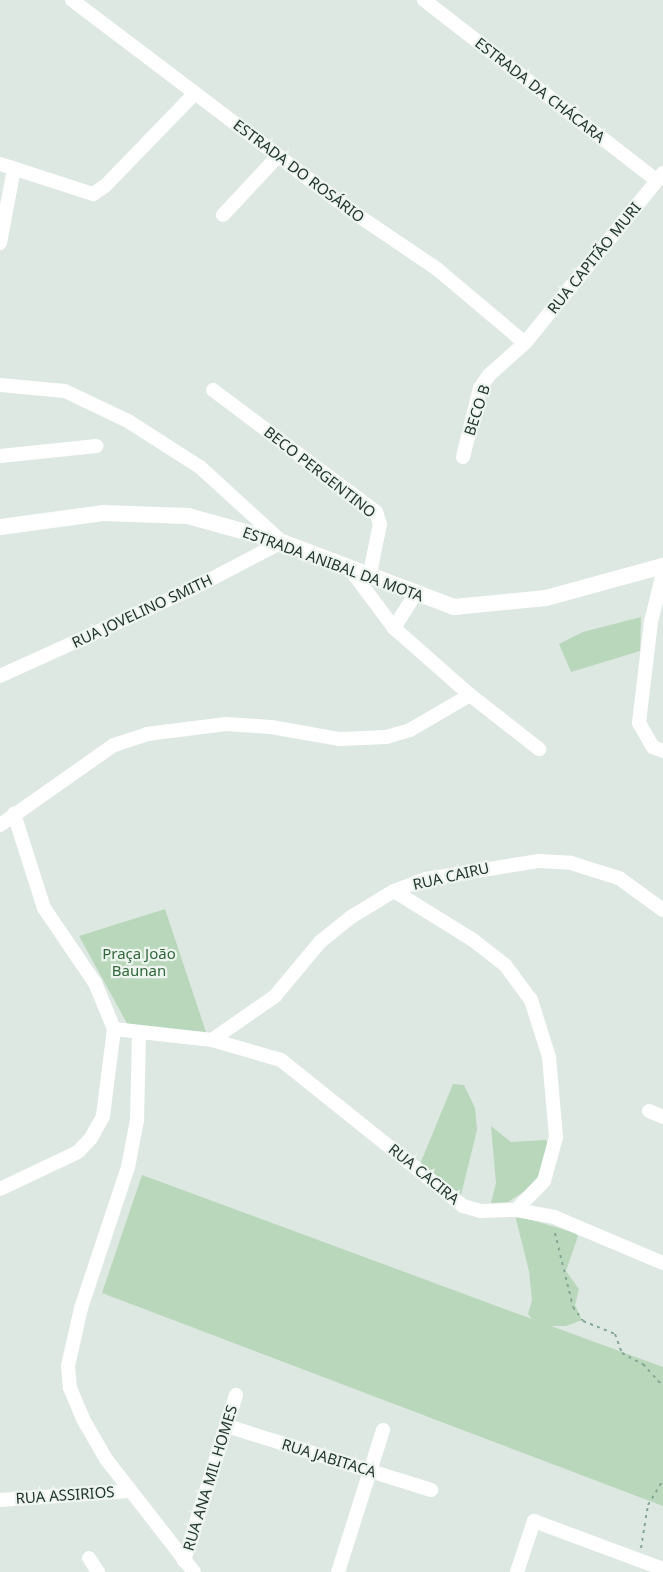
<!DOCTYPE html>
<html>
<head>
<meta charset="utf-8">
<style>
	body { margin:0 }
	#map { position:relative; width:663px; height:1572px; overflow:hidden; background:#dee8e2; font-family:"Noto Sans",sans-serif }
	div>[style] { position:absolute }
	.green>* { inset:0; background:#b9d7bb }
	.path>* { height:2px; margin-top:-1px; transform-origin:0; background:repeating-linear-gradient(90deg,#82a895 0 3px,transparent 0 7.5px) }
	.minor>* { height:14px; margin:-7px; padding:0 7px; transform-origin:7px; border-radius:7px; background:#fff }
	.tertiary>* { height:16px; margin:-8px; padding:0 8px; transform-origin:8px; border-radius:8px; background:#fff }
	span { translate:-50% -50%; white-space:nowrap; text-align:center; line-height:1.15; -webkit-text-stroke:4.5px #eef5f0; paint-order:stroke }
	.street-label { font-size:15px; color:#22362c }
	.park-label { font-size:15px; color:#31683b }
</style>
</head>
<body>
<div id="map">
	<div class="green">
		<i style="clip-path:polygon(641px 617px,640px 651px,571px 672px,559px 644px,583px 632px)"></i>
		<i style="clip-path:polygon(165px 909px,206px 1032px,129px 1027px,79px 936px)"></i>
		<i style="clip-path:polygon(453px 1084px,464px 1085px,475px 1108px,477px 1130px,460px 1199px,418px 1169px)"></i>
		<i style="clip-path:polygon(491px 1126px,511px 1142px,546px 1140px,550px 1152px,541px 1180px,508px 1202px,491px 1203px,496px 1183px)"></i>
		<i style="clip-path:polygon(142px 1175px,532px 1319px,528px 1314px,532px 1300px,529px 1271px,515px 1215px,575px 1233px,578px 1236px,566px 1271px,579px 1289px,575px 1305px,582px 1320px,566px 1326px,551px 1326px,663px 1367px,663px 1506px,102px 1293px)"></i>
	</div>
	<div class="path">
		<i style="left:555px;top:1233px;width:76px;rotate:76.3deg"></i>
		<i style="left:573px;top:1307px;width:17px;rotate:54deg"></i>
		<i style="left:583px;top:1321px;width:35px;rotate:22deg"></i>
		<i style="left:615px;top:1334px;width:20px;rotate:70deg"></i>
		<i style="left:622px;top:1353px;width:24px;rotate:28deg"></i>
		<i style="left:643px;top:1364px;width:30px;rotate:48deg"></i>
		<i style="left:641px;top:1548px;width:44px;rotate:-80.8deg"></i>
		<i style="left:648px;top:1505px;width:29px;rotate:-59deg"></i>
	</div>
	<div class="minor">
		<i style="left:72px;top:0;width:348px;rotate:37.1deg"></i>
		<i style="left:350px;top:210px;width:105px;rotate:34.1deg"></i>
		<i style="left:437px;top:269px;width:115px;rotate:40.1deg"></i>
		<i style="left:424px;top:0;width:295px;rotate:37.8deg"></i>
		<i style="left:0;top:164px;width:98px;rotate:17.9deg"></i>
		<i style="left:93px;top:194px;width:14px;rotate:-34deg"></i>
		<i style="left:105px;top:186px;width:129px;rotate:-45.9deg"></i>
		<i style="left:223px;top:215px;width:79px;rotate:-47deg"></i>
		<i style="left:0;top:243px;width:75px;rotate:-79.3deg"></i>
		<i style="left:0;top:385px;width:65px;rotate:5.3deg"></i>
		<i style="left:65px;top:391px;width:70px;rotate:25.5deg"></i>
		<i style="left:128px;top:421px;width:85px;rotate:32.6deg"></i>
		<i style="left:200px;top:467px;width:111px;rotate:42.4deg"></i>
		<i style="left:282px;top:542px;width:99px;rotate:152.4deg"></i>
		<i style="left:194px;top:588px;width:213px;rotate:155.6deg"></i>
		<i style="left:213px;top:390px;width:204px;rotate:36.8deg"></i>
		<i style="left:376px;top:512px;width:13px;rotate:72deg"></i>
		<i style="left:380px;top:524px;width:55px;rotate:101.5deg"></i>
		<i style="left:0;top:456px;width:97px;rotate:-5.9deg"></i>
		<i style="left:463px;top:457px;width:71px;rotate:-76.2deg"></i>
		<i style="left:480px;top:388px;width:16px;rotate:-55deg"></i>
		<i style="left:489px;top:375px;width:48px;rotate:-41.6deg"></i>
		<i style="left:525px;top:343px;width:219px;rotate:-50.9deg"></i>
		<i style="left:350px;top:569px;width:74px;rotate:53.3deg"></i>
		<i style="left:394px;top:628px;width:101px;rotate:41.4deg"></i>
		<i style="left:470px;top:695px;width:88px;rotate:38deg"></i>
		<i style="left:663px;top:573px;width:50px;rotate:103.8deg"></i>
		<i style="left:651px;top:622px;width:102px;rotate:96.8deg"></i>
		<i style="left:639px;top:723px;width:28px;rotate:60deg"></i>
		<i style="left:653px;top:747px;width:11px;rotate:22deg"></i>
		<i style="left:394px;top:628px;width:39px;rotate:-58deg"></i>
		<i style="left:0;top:825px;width:139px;rotate:-35.1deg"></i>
		<i style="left:114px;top:745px;width:35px;rotate:-18deg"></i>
		<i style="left:147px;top:734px;width:80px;rotate:-7.2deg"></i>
		<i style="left:226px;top:724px;width:45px;rotate:3.8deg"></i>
		<i style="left:271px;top:727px;width:70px;rotate:9.9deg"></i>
		<i style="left:340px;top:739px;width:46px;rotate:-2.5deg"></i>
		<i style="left:386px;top:737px;width:25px;rotate:-16deg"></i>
		<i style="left:410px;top:730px;width:69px;rotate:-30.3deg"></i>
		<i style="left:114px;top:1029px;width:99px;rotate:6.4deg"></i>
		<i style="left:212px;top:1040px;width:72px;rotate:16.2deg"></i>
		<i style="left:281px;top:1060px;width:233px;rotate:38.7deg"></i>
		<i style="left:463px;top:1206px;width:19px;rotate:16deg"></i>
		<i style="left:481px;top:1211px;width:35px;rotate:-2deg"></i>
		<i style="left:516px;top:1210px;width:40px;rotate:-46deg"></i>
		<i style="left:544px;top:1181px;width:46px;rotate:-74.7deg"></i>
		<i style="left:556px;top:1137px;width:80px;rotate:-95deg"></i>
		<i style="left:549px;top:1057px;width:60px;rotate:-107.5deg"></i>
		<i style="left:531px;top:1000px;width:44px;rotate:-126.6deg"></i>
		<i style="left:505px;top:965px;width:41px;rotate:-142deg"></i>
		<i style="left:473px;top:940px;width:93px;rotate:-148.2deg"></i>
		<i style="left:139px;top:1034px;width:86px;rotate:91.3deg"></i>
		<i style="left:137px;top:1120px;width:48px;rotate:100.8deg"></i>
		<i style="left:128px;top:1167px;width:149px;rotate:108.4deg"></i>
		<i style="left:81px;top:1308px;width:59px;rotate:102.6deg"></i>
		<i style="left:68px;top:1366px;width:22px;rotate:85deg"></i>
		<i style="left:70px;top:1388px;width:34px;rotate:67deg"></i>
		<i style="left:83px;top:1419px;width:46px;rotate:60.1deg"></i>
		<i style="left:106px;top:1459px;width:143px;rotate:52.1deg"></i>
		<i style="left:212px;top:1040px;width:77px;rotate:-34.9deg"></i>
		<i style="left:275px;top:996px;width:70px;rotate:-50.2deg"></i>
		<i style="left:320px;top:942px;width:40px;rotate:-39deg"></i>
		<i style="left:351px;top:917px;width:50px;rotate:-31.2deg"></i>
		<i style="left:394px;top:891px;width:34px;rotate:-21deg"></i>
		<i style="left:426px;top:879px;width:113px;rotate:-9.1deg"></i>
		<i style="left:538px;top:861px;width:33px;rotate:3deg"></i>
		<i style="left:571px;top:863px;width:50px;rotate:17.4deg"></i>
		<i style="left:619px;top:878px;width:54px;rotate:36deg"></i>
		<i style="left:649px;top:1111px;width:15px;rotate:23deg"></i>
		<i style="left:0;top:1189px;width:86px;rotate:-25.4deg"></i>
		<i style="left:78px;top:1152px;width:19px;rotate:-47deg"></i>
		<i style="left:91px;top:1138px;width:25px;rotate:-61deg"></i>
		<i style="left:103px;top:1116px;width:88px;rotate:-82.8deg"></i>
		<i style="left:114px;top:1029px;width:50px;rotate:-112.4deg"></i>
		<i style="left:95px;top:983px;width:91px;rotate:-124.2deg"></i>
		<i style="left:44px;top:908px;width:99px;rotate:-107.7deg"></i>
		<i style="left:516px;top:1210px;width:39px;rotate:10deg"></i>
		<i style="left:554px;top:1217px;width:118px;rotate:22.9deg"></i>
		<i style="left:227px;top:1426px;width:214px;rotate:17.4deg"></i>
		<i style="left:0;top:1500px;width:129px;rotate:-4deg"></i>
		<i style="left:89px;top:1558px;width:17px;rotate:57deg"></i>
		<i style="left:184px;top:1561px;width:174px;rotate:-72.6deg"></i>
		<i style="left:338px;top:1572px;width:149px;rotate:-72.4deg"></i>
		<i style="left:517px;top:1572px;width:54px;rotate:-71.6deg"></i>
		<i style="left:534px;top:1521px;width:138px;rotate:20.4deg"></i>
	</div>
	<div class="tertiary">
		<i style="left:0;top:527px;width:104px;rotate:-7.7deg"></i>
		<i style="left:103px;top:513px;width:85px;rotate:2deg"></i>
		<i style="left:188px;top:516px;width:98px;rotate:15.5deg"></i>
		<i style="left:282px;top:542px;width:184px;rotate:20.7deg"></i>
		<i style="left:454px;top:607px;width:92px;rotate:-5.6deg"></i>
		<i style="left:546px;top:598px;width:121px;rotate:-15.3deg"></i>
	</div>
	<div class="street-label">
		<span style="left:540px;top:90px;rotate:38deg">ESTRADA DA CHÁCARA</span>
		<span style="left:299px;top:171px;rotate:37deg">ESTRADA DO ROSÁRIO</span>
		<span style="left:594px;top:258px;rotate:-51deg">RUA CAPITÃO MURI</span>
		<span style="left:477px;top:410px;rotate:-72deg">BECO B</span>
		<span style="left:320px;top:472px;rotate:38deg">BECO PERGENTINO</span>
		<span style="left:333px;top:564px;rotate:20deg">ESTRADA ANIBAL DA MOTA</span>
		<span style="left:142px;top:611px;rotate:-25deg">RUA JOVELINO SMITH</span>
		<span style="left:451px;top:876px;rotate:-13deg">RUA CAIRU</span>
		<span style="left:424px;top:1174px;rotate:39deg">RUA CACIRA</span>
		<span style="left:329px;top:1458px;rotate:17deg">RUA JABITACA</span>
		<span style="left:210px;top:1478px;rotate:-73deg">RUA ANA MIL HOMES</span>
		<span style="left:65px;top:1495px;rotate:-4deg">RUA ASSIRIOS</span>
	</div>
	<div class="park-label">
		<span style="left:139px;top:962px">Praça João<br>Baunan</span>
	</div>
</div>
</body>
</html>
